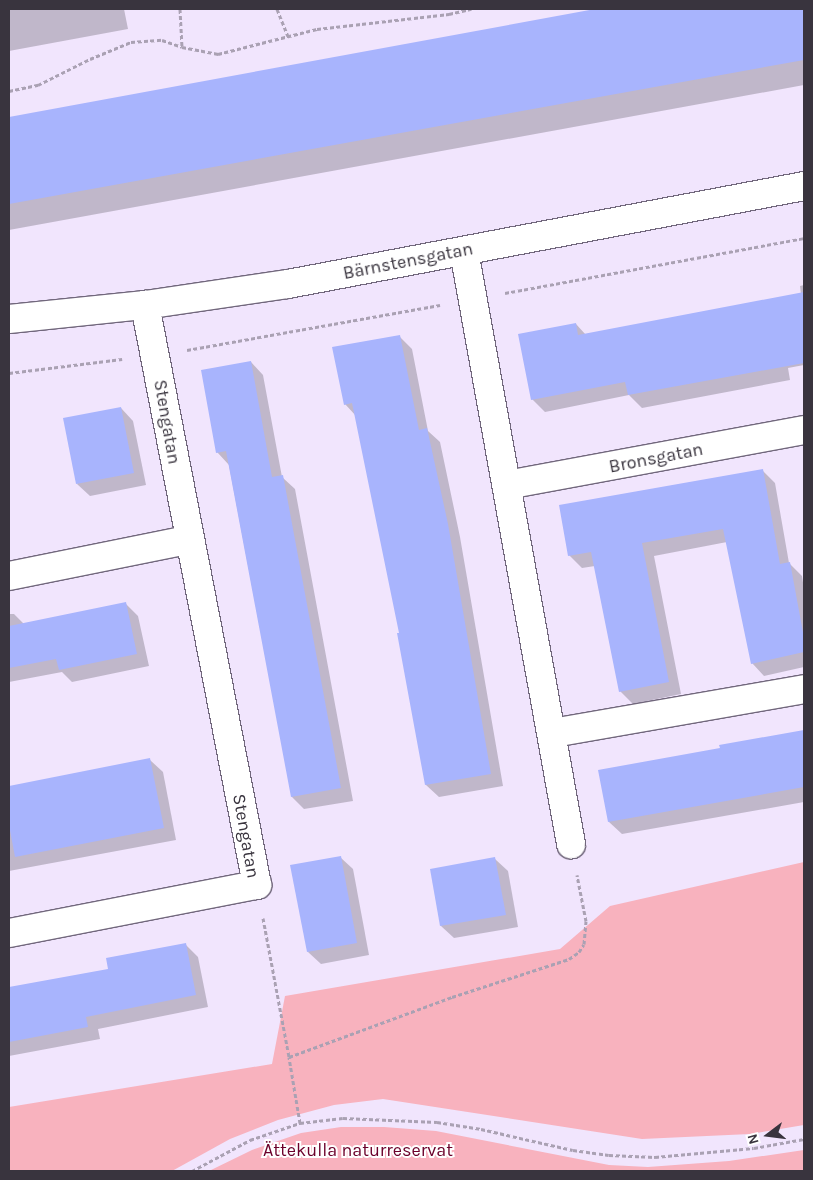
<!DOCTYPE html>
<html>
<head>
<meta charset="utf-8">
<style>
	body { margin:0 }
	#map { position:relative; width:813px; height:1180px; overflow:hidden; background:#f1e5fd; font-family:Karla,sans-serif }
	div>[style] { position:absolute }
	.green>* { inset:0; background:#f8b2be }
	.shadow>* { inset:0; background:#0003 }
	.building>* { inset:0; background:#a8b4fd }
	.path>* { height:3px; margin-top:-1.5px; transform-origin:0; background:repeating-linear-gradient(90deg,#aaa1b3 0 4px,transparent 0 6.5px) }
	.roads { filter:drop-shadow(1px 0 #71677c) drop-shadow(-1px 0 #71677c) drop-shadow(0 1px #71677c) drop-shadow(0 -1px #71677c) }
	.minor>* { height:28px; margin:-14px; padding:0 14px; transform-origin:14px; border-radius:14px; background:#fff }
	span { translate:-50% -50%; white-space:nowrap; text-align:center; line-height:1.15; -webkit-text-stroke:4px #fff; paint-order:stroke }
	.street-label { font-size:18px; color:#39343e }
	.park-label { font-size:18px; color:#6b002a }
	.frame { position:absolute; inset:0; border:10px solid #39343e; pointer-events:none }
	.north { position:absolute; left:743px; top:1110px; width:50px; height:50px; -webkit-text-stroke:4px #fff; paint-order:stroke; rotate:255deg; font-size:14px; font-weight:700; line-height:20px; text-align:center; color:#39343e }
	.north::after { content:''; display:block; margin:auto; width:18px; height:22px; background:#39343e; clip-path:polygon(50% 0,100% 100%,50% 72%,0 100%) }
</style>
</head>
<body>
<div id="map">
	<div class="green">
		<i style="clip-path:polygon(804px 862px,804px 1125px,750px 1134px,642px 1139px,383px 1099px,334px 1105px,278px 1120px,230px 1139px,172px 1171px,9px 1171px,9px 1107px,272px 1064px,285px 996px,560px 949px,610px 906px)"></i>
		<i style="clip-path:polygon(341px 1127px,384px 1127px,436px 1131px,609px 1165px,648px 1167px,729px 1161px,804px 1150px,804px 1171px,209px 1171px,252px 1150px,301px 1133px)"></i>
	</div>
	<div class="shadow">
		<i style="clip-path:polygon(9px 9px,124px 9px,128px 29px,9px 51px)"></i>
		<i style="clip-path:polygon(604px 9px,804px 9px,804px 85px,9px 230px,9px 118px)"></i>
		<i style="clip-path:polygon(804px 285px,804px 365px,788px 368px,790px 380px,642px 408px,629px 395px,545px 412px,532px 399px,576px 324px,586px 335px,801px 294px,800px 286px)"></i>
		<i style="clip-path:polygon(399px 336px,412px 349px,428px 431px,440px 442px,460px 537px,503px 786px,439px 797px,426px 785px,401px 634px,356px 416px,345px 404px)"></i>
		<i style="clip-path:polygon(251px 362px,263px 375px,282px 477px,295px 489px,353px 801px,304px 809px,292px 797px,229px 465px,217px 452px)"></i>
		<i style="clip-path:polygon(121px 408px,133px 421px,146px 485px,90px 496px,77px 484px)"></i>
		<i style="clip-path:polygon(762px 470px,775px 483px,789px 563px,802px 576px,804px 589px,804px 667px,764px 676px,752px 663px,727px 542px,654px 556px,681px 694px,633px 704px,620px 691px,595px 566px,582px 568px,569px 555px)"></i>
		<i style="clip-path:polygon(125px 603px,138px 616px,149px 666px,72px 682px,62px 672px,9px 682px,9px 614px,14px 614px,24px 624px)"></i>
		<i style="clip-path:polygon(804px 731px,804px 802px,622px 834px,609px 822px,600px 771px,721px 749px,721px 746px)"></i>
		<i style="clip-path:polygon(150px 760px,163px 772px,176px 840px,9px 871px,9px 787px)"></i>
		<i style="clip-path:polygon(340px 857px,353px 869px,369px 955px,321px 964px,308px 952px)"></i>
		<i style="clip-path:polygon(495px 859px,508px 871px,518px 927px,454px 938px,441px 926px,431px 870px)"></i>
		<i style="clip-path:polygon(185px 944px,198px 957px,208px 1007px,98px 1029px,100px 1039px,9px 1056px,9px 988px,109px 970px)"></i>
	</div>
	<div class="building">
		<i style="clip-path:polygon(595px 9px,804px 9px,804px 60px,9px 204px,9px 117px)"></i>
		<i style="clip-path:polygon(804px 292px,804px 363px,628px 395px,625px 382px,531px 400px,518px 334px,576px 323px,578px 335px)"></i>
		<i style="clip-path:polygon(400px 335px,419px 430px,427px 428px,448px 524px,491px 774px,425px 785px,397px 633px,399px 633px,352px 403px,344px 405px,332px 347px)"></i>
		<i style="clip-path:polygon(251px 361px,272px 477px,283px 475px,341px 788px,291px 797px,226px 451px,216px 453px,201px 370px)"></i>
		<i style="clip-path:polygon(121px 407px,134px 473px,76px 484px,63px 418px)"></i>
		<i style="clip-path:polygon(763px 469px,780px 564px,790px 562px,804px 638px,804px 652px,751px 664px,723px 529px,642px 543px,669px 682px,619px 692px,591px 552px,568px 556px,559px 505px)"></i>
		<i style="clip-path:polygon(126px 602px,137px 654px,59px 670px,56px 659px,9px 668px,9px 626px)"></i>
		<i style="clip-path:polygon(804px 730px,804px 787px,608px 822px,598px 770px,720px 748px,719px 745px)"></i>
		<i style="clip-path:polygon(150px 758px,164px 828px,15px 857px,9px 825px,9px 786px)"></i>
		<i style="clip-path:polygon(341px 856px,357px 943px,307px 952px,290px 865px)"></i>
		<i style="clip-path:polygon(495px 857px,506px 915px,440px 926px,430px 869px)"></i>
		<i style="clip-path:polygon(186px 943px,196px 995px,86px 1017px,88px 1027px,9px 1042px,9px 987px,108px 969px,106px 958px)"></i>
	</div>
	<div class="path">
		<i style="left:180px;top:9px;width:38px;rotate:87deg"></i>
		<i style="left:277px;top:9px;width:29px;rotate:68deg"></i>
		<i style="left:9px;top:91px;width:30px;rotate:-12deg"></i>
		<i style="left:38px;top:85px;width:58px;rotate:-26.6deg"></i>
		<i style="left:90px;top:59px;width:44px;rotate:-22.5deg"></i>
		<i style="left:131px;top:42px;width:31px;rotate:-4deg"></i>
		<i style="left:162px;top:40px;width:21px;rotate:19deg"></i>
		<i style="left:182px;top:47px;width:37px;rotate:11deg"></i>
		<i style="left:218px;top:54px;width:102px;rotate:-14.2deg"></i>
		<i style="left:317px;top:29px;width:133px;rotate:-6.5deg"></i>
		<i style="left:449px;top:14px;width:23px;rotate:-13deg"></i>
		<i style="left:505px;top:293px;width:304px;rotate:-10.4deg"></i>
		<i style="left:187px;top:350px;width:257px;rotate:-10.1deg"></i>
		<i style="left:9px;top:373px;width:114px;rotate:-7.1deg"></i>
		<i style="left:263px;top:918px;width:141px;rotate:79.4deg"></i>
		<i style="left:300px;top:1123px;width:67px;rotate:-99.5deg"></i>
		<i style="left:289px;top:1057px;width:174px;rotate:-20.2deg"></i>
		<i style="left:452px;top:997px;width:123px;rotate:-18deg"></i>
		<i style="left:569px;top:959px;width:12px;rotate:-35deg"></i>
		<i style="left:579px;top:952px;width:9px;rotate:-58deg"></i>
		<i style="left:584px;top:944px;width:23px;rotate:-85deg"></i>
		<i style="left:586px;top:921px;width:47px;rotate:-101.1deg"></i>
		<i style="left:192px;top:1171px;width:66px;rotate:-28.1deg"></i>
		<i style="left:250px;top:1140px;width:53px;rotate:-18.8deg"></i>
		<i style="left:300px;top:1123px;width:43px;rotate:-6.6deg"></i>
		<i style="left:343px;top:1118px;width:94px;rotate:2.4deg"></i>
		<i style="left:437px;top:1122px;width:45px;rotate:9deg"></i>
		<i style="left:481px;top:1129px;width:94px;rotate:12.9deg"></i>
		<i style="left:573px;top:1150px;width:36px;rotate:8deg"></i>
		<i style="left:609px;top:1155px;width:46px;rotate:2.5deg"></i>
		<i style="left:655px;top:1157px;width:99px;rotate:-5.2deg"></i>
		<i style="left:754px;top:1148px;width:51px;rotate:-10.2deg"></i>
	</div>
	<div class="roads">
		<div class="minor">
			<i style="left:464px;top:251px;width:603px;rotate:79.77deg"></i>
			<i style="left:9px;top:319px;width:137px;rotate:-5.9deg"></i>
			<i style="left:145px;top:305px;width:145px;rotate:-8.4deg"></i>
			<i style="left:288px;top:284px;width:525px;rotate:-10.75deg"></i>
			<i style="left:507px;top:485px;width:302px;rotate:-10.5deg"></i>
			<i style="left:9px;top:576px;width:183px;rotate:-11.4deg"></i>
			<i style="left:553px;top:733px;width:255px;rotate:-9.9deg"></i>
			<i style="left:9px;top:933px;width:253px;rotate:-11deg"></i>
			<i style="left:257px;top:885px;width:591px;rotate:-100.93deg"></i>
		</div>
	</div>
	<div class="street-label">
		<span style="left:408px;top:261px;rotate:-11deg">Bärnstensgatan</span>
		<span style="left:167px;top:422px;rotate:80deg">Stengatan</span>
		<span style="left:656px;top:458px;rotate:-11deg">Bronsgatan</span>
		<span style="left:246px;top:836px;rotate:80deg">Stengatan</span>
	</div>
	<div class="park-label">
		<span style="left:358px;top:1150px">Ättekulla naturreservat</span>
	</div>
	<div class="frame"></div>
	<div class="north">N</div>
</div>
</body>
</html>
